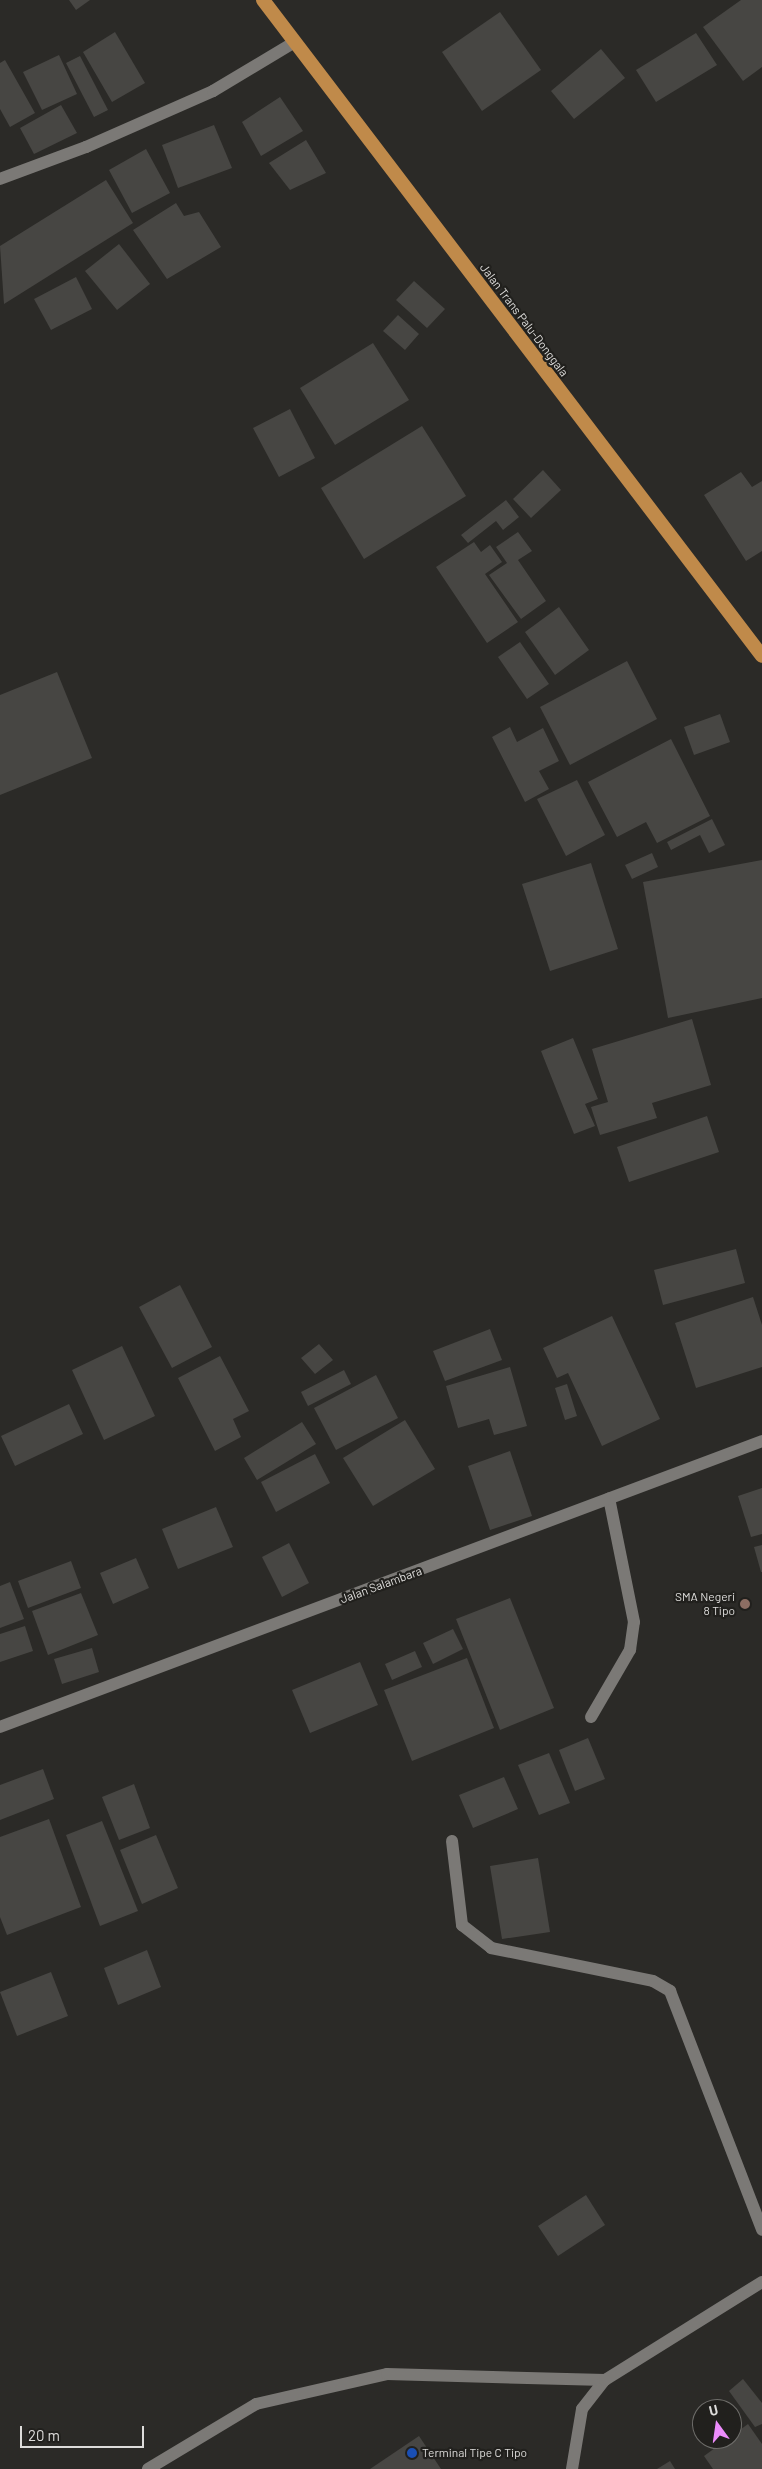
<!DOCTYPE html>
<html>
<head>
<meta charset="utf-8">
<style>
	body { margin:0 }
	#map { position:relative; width:762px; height:2469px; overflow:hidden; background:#2b2a27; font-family:Barlow,sans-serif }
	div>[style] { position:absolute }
	.building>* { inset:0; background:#474643 }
	.minor>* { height:12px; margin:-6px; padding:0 6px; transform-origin:6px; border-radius:6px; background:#7b7976 }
	.trunk>* { height:14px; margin:-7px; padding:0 7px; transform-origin:7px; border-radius:7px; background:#c08a4a }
	.dots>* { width:14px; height:14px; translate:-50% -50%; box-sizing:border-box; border:2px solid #21201d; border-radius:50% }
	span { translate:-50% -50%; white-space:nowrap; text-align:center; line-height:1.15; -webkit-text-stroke:4.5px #21201d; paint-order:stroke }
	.street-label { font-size:12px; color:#dedddb }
	.poi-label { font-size:12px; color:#dedddb }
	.right { translate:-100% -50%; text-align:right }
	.left { translate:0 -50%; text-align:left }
	.north { position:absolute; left:692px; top:2399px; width:50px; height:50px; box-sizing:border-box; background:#21201d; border:1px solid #6d6c69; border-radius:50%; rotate:346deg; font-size:14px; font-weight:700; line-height:20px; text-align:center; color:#dedddb }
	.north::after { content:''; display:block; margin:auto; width:18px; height:22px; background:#ec8cfb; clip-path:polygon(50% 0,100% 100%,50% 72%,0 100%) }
	.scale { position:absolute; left:20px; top:2426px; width:124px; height:22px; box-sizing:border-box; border:2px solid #dedddb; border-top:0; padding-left:6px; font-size:15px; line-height:18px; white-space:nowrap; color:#dedddb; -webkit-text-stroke:4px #21201d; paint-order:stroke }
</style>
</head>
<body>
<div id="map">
	<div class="building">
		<i style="clip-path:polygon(69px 0,90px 0,76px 10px)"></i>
		<i style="clip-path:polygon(741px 0,762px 0,762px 67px,743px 81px,703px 27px)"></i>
		<i style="clip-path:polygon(500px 12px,541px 70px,482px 111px,442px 52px)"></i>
		<i style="clip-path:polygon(115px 32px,145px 83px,112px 102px,83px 52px)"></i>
		<i style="clip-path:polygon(696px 33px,717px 65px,656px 102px,636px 70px)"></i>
		<i style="clip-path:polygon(601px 49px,625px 78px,574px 119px,551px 91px)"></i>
		<i style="clip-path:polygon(59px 55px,77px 94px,42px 110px,23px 72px)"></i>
		<i style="clip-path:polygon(80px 56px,108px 110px,94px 117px,66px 63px)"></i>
		<i style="clip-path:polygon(5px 60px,35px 113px,10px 127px,0 109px,0 63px)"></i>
		<i style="clip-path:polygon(280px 97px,303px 131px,261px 156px,242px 122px)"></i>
		<i style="clip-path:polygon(61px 105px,77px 133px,34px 154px,20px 128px)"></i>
		<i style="clip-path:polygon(214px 125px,232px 168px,178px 188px,162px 145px)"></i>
		<i style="clip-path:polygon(306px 140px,326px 173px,290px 190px,269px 163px)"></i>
		<i style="clip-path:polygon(146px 149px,170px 193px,132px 213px,109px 170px)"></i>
		<i style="clip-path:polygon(106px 180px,133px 223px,4px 304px,0 246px)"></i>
		<i style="clip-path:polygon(176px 203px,184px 216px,199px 212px,221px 247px,167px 279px,133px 230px)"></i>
		<i style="clip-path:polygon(119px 244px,150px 284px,117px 310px,85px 271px)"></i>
		<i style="clip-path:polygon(76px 277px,92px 309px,51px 330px,34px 299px)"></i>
		<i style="clip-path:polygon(414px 281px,445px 309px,427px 328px,396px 300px)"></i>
		<i style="clip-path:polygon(398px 315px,419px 334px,405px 350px,383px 331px)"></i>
		<i style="clip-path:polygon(373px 343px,409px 400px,335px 445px,300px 388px)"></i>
		<i style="clip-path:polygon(290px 409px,315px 458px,279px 477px,253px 428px)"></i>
		<i style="clip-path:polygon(422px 426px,466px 496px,364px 559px,321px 488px)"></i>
		<i style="clip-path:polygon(543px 470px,561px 490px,531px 518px,513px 499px)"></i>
		<i style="clip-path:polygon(741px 472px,752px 487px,762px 481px,762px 551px,746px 561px,704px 495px)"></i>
		<i style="clip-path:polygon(506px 500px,519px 517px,503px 530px,496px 521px,468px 543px,461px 535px)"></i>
		<i style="clip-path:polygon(518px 532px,532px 551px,518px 560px,546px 601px,521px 619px,489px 575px,507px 563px,496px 547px)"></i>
		<i style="clip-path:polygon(474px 542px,481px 552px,490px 545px,502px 562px,485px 574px,518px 622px,487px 643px,436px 567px)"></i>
		<i style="clip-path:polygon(559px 607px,589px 650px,555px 675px,525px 632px)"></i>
		<i style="clip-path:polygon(520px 642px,549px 684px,527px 699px,498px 657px)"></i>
		<i style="clip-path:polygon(627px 661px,657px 719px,570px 765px,540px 707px)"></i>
		<i style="clip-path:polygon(57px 672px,92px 758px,0 795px,0 695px)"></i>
		<i style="clip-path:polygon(720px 714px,730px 742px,694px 755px,684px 727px)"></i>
		<i style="clip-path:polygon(510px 727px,517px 742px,543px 728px,559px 761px,539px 771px,549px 789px,525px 802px,492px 737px)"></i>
		<i style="clip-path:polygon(671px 739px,710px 816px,657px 843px,646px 822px,617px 837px,588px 782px)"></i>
		<i style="clip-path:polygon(577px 780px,605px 835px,566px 856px,537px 799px)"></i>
		<i style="clip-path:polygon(712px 819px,725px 845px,709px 853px,700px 835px,671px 850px,667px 842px)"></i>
		<i style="clip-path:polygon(652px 853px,658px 867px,632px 879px,625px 865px)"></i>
		<i style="clip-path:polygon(762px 860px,762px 998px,668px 1018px,643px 882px)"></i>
		<i style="clip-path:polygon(591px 863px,618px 949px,550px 971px,522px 884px)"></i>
		<i style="clip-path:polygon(692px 1019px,711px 1085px,652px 1103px,657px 1118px,600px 1135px,591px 1107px,608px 1102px,592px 1049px)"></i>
		<i style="clip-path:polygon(573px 1038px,598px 1099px,585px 1104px,595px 1126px,574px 1134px,541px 1051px)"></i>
		<i style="clip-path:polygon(707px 1116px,719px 1152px,629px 1182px,617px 1147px)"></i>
		<i style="clip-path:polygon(736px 1249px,745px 1283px,663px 1305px,654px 1270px)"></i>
		<i style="clip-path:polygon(180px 1285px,212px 1347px,172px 1368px,139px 1307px)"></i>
		<i style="clip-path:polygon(753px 1297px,762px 1325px,762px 1367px,696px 1388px,675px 1323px)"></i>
		<i style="clip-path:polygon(612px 1316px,660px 1419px,602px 1446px,568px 1373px,557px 1378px,543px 1348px)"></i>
		<i style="clip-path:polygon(490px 1329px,502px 1360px,445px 1381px,433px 1351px)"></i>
		<i style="clip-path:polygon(319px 1344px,333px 1360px,315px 1374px,301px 1358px)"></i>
		<i style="clip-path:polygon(122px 1346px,155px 1416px,104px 1440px,72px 1370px)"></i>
		<i style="clip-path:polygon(220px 1356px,249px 1411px,233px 1419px,241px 1437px,215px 1451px,178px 1378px)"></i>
		<i style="clip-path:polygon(510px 1367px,527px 1426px,494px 1435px,489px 1419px,458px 1428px,446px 1386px)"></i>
		<i style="clip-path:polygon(344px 1370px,351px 1384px,308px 1406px,301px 1392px)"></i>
		<i style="clip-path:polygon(376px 1375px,398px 1418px,336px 1450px,314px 1408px)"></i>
		<i style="clip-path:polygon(567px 1384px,577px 1416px,565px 1420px,555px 1388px)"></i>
		<i style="clip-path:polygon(69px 1404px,83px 1434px,15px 1466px,1px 1436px)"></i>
		<i style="clip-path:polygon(405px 1420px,435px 1469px,373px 1506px,343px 1458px)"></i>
		<i style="clip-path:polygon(302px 1422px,316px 1444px,257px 1480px,244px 1458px)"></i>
		<i style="clip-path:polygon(510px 1451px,532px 1516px,490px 1530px,468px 1466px)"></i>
		<i style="clip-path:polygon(315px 1454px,330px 1483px,276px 1512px,261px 1482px)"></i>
		<i style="clip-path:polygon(762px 1488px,762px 1534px,751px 1537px,738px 1496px)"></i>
		<i style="clip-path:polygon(216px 1507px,233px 1547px,178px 1569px,162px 1529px)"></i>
		<i style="clip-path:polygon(289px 1543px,309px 1583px,282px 1597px,262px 1557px)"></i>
		<i style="clip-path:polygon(762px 1545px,762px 1572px,761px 1572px,754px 1547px)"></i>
		<i style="clip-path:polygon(136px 1558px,149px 1588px,113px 1604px,100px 1573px)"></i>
		<i style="clip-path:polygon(71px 1561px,81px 1588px,28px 1608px,18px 1581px)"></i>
		<i style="clip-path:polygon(10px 1582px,24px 1619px,0 1628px,0 1586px)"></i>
		<i style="clip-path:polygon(81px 1593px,98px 1635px,48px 1655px,32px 1611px)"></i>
		<i style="clip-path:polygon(510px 1598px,554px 1708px,500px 1730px,456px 1619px)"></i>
		<i style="clip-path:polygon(25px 1626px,33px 1651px,0 1662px,0 1634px)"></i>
		<i style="clip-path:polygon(453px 1629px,463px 1649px,433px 1664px,423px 1643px)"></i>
		<i style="clip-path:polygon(92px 1648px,99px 1672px,62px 1684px,54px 1659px)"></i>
		<i style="clip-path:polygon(415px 1651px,422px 1667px,392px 1680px,385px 1664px)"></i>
		<i style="clip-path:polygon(467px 1658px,494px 1728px,412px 1761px,384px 1690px)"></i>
		<i style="clip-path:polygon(360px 1662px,378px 1705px,310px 1733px,292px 1690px)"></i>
		<i style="clip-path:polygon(588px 1738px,605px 1779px,575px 1791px,559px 1750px)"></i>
		<i style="clip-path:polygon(549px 1753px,570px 1803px,539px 1815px,518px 1765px)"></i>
		<i style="clip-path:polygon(43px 1769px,54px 1799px,0 1820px,0 1785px)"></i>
		<i style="clip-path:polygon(504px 1777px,518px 1809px,473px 1828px,459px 1795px)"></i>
		<i style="clip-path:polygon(134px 1784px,150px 1828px,119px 1840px,102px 1797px)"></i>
		<i style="clip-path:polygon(49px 1819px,81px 1907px,7px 1935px,0 1917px,0 1837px)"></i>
		<i style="clip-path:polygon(102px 1821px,138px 1911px,100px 1926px,66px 1835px)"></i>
		<i style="clip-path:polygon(156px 1835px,178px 1888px,142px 1904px,120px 1850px)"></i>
		<i style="clip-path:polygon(538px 1858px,550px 1932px,502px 1939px,490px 1866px)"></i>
		<i style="clip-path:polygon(147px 1950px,161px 1987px,118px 2005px,104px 1968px)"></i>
		<i style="clip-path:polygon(51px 1972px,68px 2016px,17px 2036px,0 1992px)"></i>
		<i style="clip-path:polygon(586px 2195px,605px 2225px,558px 2256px,538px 2226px)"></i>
		<i style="clip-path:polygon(743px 2379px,762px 2403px,762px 2424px,755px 2427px,729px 2391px)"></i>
		<i style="clip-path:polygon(748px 2424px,762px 2444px,762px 2469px,713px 2469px,704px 2456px)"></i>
		<i style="clip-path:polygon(419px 2436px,441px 2469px,370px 2469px)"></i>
		<i style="clip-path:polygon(670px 2461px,675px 2469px,657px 2469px)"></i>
	</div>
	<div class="minor">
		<i style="left:0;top:179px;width:92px;rotate:-20.4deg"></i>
		<i style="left:86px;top:147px;width:139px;rotate:-23.8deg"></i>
		<i style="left:213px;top:91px;width:96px;rotate:-30.9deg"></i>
		<i style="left:591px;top:1717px;width:78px;rotate:-59.8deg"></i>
		<i style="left:630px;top:1650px;width:28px;rotate:-82deg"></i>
		<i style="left:634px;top:1622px;width:126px;rotate:-101.4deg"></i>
		<i style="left:0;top:1727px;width:814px;rotate:-20.57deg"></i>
		<i style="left:452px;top:1841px;width:85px;rotate:83.2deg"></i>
		<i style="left:462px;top:1925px;width:37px;rotate:38deg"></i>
		<i style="left:491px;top:1948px;width:165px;rotate:11.5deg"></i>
		<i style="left:653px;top:1981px;width:20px;rotate:30deg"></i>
		<i style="left:670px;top:1991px;width:256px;rotate:68.9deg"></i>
		<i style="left:148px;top:2469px;width:126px;rotate:-31deg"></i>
		<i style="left:256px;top:2404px;width:134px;rotate:-12.9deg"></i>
		<i style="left:387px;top:2374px;width:218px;rotate:1.6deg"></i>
		<i style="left:572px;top:2469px;width:61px;rotate:-80.5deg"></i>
		<i style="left:582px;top:2409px;width:37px;rotate:-52deg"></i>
		<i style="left:605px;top:2380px;width:185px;rotate:-32deg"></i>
	</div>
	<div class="trunk">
		<i style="left:263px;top:0;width:824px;rotate:52.74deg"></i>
	</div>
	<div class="dots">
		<i style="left:745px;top:1604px;background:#8d6e63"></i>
		<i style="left:412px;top:2453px;background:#1a4fb4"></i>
	</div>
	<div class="street-label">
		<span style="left:524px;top:320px;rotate:53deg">Jalan Trans Palu-Donggala</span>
		<span style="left:381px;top:1585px;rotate:-20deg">Jalan Salambara</span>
	</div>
	<div class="poi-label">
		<span class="right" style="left:735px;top:1604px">SMA Negeri<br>8 Tipo</span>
		<span class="left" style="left:422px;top:2453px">Terminal Tipe C Tipo</span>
	</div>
	<div class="north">U</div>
	<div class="scale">20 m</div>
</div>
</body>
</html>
